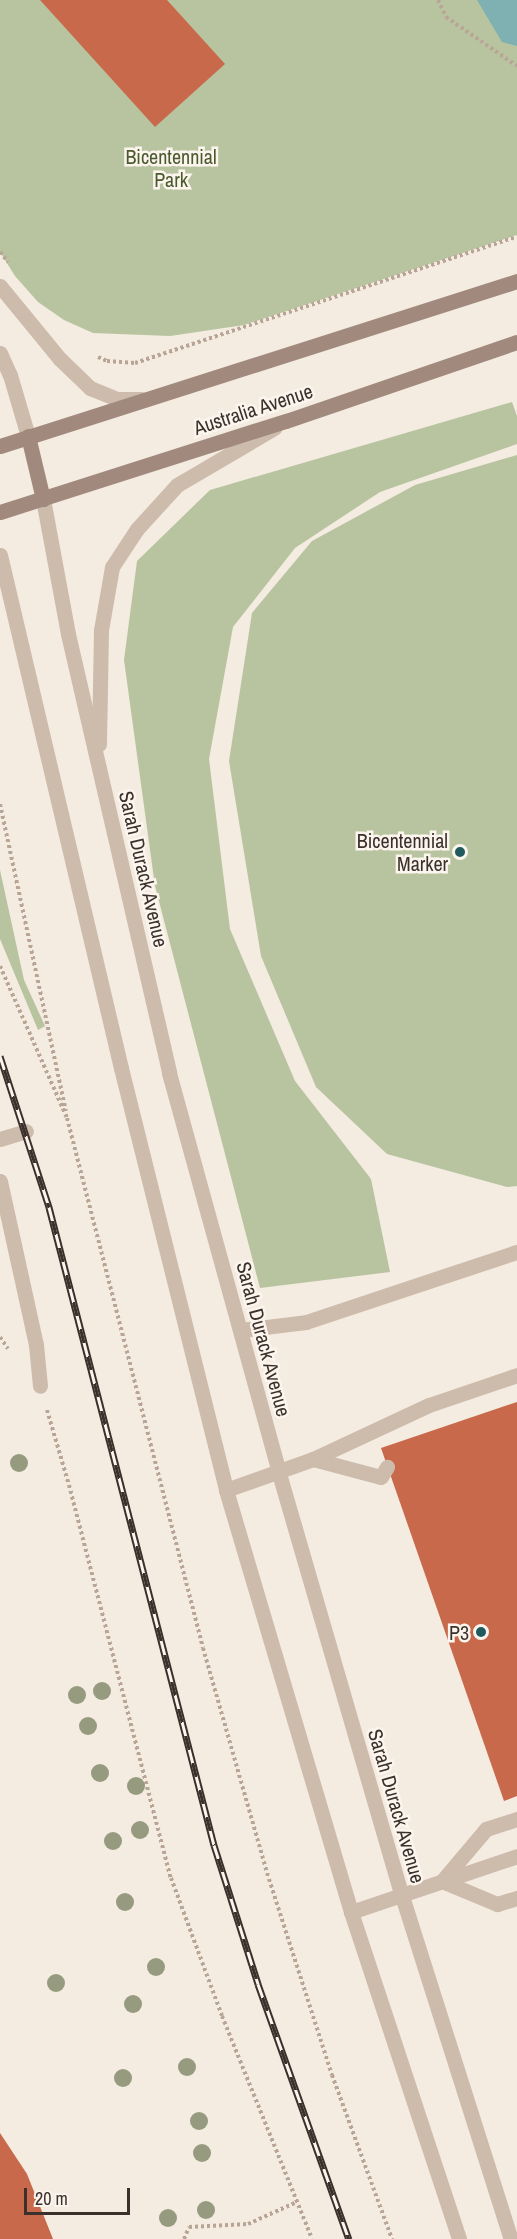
<!DOCTYPE html>
<html>
<head>
<meta charset="utf-8">
<style>
	body { margin:0 }
	#map { position:relative; width:517px; height:2239px; overflow:hidden; background:#f4ebe1; font-family:"Archivo Narrow",sans-serif }
	div>[style] { position:absolute }
	.green>* { inset:0; background:#b8c4a0 }
	.water>* { inset:0; background:#7fb0b2 }
	.building>* { inset:0; background:#c8694b }
	.path>* { height:4px; margin-top:-2px; transform-origin:0; background:repeating-linear-gradient(90deg,#b9a596 0 3px,transparent 0 6px) }
	.service>* { height:15px; margin:-7.5px; padding:0 7.5px; transform-origin:7.5px; border-radius:7.5px; background:#cdbbac }
	.tertiary>* { height:15px; margin:-7.5px; padding:0 7.5px; transform-origin:7.5px; border-radius:7.5px; background:#cdbbac }
	.secondary>* { height:15px; margin:-7.5px; padding:0 7.5px; transform-origin:7.5px; border-radius:7.5px; background:#a18a7d }
	.rail>* { height:7px; margin-top:-3.5px; transform-origin:0; background:repeating-linear-gradient(90deg,#fbf5ee 0 14px,#3b302b 0 28px); box-sizing:border-box; border-block:2px solid #3b302b }
	.trees>* { width:18px; height:18px; margin:-9px; border-radius:50%; background:#969b7f }
	.dots>* { width:16px; height:16px; translate:-50% -50%; box-sizing:border-box; border:3px solid #fbf5ee; border-radius:50% }
	span { translate:-50% -50%; white-space:nowrap; text-align:center; line-height:1.15; -webkit-text-stroke:5px #fbf5ee; paint-order:stroke }
	.park-label { font-size:20px; color:#4a5a2e }
	.street-label { font-size:20px; color:#3b302b }
	.poi-label { font-size:20px; color:#3b302b }
	.right { translate:-100% -50%; text-align:right }
	.scale { position:absolute; left:24px; top:2188px; width:106px; height:27px; box-sizing:border-box; border:3px solid #3b302b; border-top:0; padding-left:8px; font-size:18px; line-height:21px; white-space:nowrap; color:#3b302b; -webkit-text-stroke:4px #fbf5ee; paint-order:stroke }
</style>
</head>
<body>
<div id="map">
	<div class="green">
		<i style="clip-path:polygon(0 0,517px 0,517px 235px,244px 325px,170px 336px,93px 333px,64px 320px,38px 302px,15px 276px,0 252px)"></i>
		<i style="clip-path:polygon(512px 402px,517px 416px,517px 444px,380px 492px,295px 548px,233px 627px,209px 759px,230px 929px,295px 1081px,371px 1179px,390px 1272px,260px 1288px,155px 886px,124px 660px,137px 561px,210px 490px)"></i>
		<i style="clip-path:polygon(517px 455px,517px 1186px,507px 1187px,387px 1154px,316px 1087px,261px 956px,229px 761px,252px 613px,312px 541px,415px 485px)"></i>
		<i style="clip-path:polygon(0 870px,24px 980px,45px 1026px,38px 1030px,0 939px)"></i>
	</div>
	<div class="water">
		<i style="clip-path:polygon(477px 0,517px 0,517px 46px,502px 42px)"></i>
	</div>
	<div class="building">
		<i style="clip-path:polygon(40px 0,167px 0,225px 64px,155px 127px)"></i>
		<i style="clip-path:polygon(517px 1402px,517px 1796px,504px 1801px,381px 1448px)"></i>
		<i style="clip-path:polygon(0 2133px,27px 2174px,53px 2239px,0 2239px)"></i>
	</div>
	<div class="path">
		<i style="left:438px;top:0;width:19px;rotate:65deg"></i>
		<i style="left:446px;top:17px;width:86px;rotate:34.6deg"></i>
		<i style="left:0;top:252px;width:13px;rotate:51deg"></i>
		<i style="left:98px;top:357px;width:10px;rotate:24deg"></i>
		<i style="left:107px;top:361px;width:28px;rotate:4deg"></i>
		<i style="left:135px;top:363px;width:402px;rotate:-18.3deg"></i>
		<i style="left:0;top:804px;width:314px;rotate:77.9deg"></i>
		<i style="left:0;top:966px;width:166px;rotate:66.2deg"></i>
		<i style="left:67px;top:1118px;width:547px;rotate:75.61deg"></i>
		<i style="left:203px;top:1648px;width:240px;rotate:74.1deg"></i>
		<i style="left:269px;top:1879px;width:206px;rotate:72.2deg"></i>
		<i style="left:332px;top:2075px;width:175px;rotate:69.9deg"></i>
		<i style="left:0;top:1337px;width:14px;rotate:56deg"></i>
		<i style="left:47px;top:1410px;width:78px;rotate:73.7deg"></i>
		<i style="left:69px;top:1485px;width:406px;rotate:75.5deg"></i>
		<i style="left:171px;top:1878px;width:147px;rotate:69.7deg"></i>
		<i style="left:222px;top:2016px;width:240px;rotate:68deg"></i>
		<i style="left:184px;top:2239px;width:13px;rotate:-67deg"></i>
		<i style="left:189px;top:2227px;width:59px;rotate:-2.9deg"></i>
		<i style="left:248px;top:2224px;width:54px;rotate:-24.2deg"></i>
	</div>
	<div class="service">
		<i style="left:0;top:1139px;width:27px;rotate:-17deg"></i>
		<i style="left:0;top:1181px;width:168px;rotate:77.6deg"></i>
		<i style="left:36px;top:1345px;width:41px;rotate:84.4deg"></i>
		<i style="left:241px;top:1330px;width:65px;rotate:-7deg"></i>
		<i style="left:306px;top:1322px;width:222px;rotate:-18.4deg"></i>
		<i style="left:313px;top:1459px;width:70px;rotate:14.8deg"></i>
		<i style="left:381px;top:1477px;width:12px;rotate:-59deg"></i>
		<i style="left:226px;top:1490px;width:92px;rotate:-19.6deg"></i>
		<i style="left:313px;top:1459px;width:128px;rotate:-25deg"></i>
		<i style="left:429px;top:1405px;width:93px;rotate:-18.8deg"></i>
		<i style="left:442px;top:1881px;width:68px;rotate:-49.8deg"></i>
		<i style="left:486px;top:1829px;width:33px;rotate:-18deg"></i>
		<i style="left:442px;top:1881px;width:60px;rotate:22.7deg"></i>
		<i style="left:497px;top:1904px;width:21px;rotate:-17deg"></i>
		<i style="left:351px;top:1912px;width:175px;rotate:-18.6deg"></i>
	</div>
	<div class="tertiary">
		<i style="left:0;top:286px;width:94px;rotate:50.6deg"></i>
		<i style="left:60px;top:359px;width:42px;rotate:44deg"></i>
		<i style="left:90px;top:388px;width:29px;rotate:22deg"></i>
		<i style="left:117px;top:399px;width:24px"></i>
		<i style="left:0;top:353px;width:24px;rotate:66deg"></i>
		<i style="left:10px;top:375px;width:64px;rotate:73.6deg"></i>
		<i style="left:43px;top:499px;width:137px;rotate:79.5deg"></i>
		<i style="left:68px;top:634px;width:450px;rotate:77deg"></i>
		<i style="left:169px;top:1073px;width:412px;rotate:74.6deg"></i>
		<i style="left:278px;top:1470px;width:444px;rotate:73.8deg"></i>
		<i style="left:402px;top:1896px;width:360px;rotate:72.4deg"></i>
		<i style="left:0;top:555px;width:527px;rotate:76.73deg"></i>
		<i style="left:121px;top:1068px;width:435px;rotate:76deg"></i>
		<i style="left:226px;top:1490px;width:440px;rotate:73.5deg"></i>
		<i style="left:351px;top:1912px;width:344px;rotate:71.7deg"></i>
		<i style="left:99px;top:744px;width:114px;rotate:-89deg"></i>
		<i style="left:101px;top:630px;width:64px;rotate:-80.1deg"></i>
		<i style="left:112px;top:567px;width:45px;rotate:-56.7deg"></i>
		<i style="left:137px;top:529px;width:59px;rotate:-47.7deg"></i>
		<i style="left:177px;top:485px;width:113px;rotate:-30.4deg"></i>
	</div>
	<div class="secondary">
		<i style="left:28px;top:436px;width:65px;rotate:76.6deg"></i>
		<i style="left:0;top:446px;width:543px;rotate:-17.7deg"></i>
		<i style="left:0;top:512px;width:300px;rotate:-17.7deg"></i>
		<i style="left:286px;top:421px;width:244px;rotate:-18.9deg"></i>
	</div>
	<div class="rail">
		<i style="left:0;top:1056px;width:159px;rotate:72deg"></i>
		<i style="left:49px;top:1207px;width:659px;rotate:75.5deg"></i>
		<i style="left:214px;top:1845px;width:146px;rotate:72.4deg"></i>
		<i style="left:258px;top:1984px;width:271px;rotate:70.4deg"></i>
	</div>
	<div class="trees">
		<i style="left:19px;top:1463px"></i>
		<i style="left:102px;top:1691px"></i>
		<i style="left:77px;top:1695px"></i>
		<i style="left:88px;top:1726px"></i>
		<i style="left:100px;top:1773px"></i>
		<i style="left:136px;top:1786px"></i>
		<i style="left:140px;top:1830px"></i>
		<i style="left:113px;top:1841px"></i>
		<i style="left:125px;top:1902px"></i>
		<i style="left:156px;top:1967px"></i>
		<i style="left:56px;top:1983px"></i>
		<i style="left:133px;top:2004px"></i>
		<i style="left:187px;top:2067px"></i>
		<i style="left:123px;top:2078px"></i>
		<i style="left:199px;top:2121px"></i>
		<i style="left:202px;top:2153px"></i>
		<i style="left:206px;top:2210px"></i>
		<i style="left:168px;top:2218px"></i>
	</div>
	<div class="dots">
		<i style="left:460px;top:852px;background:#1f5a5e"></i>
		<i style="left:481px;top:1632px;background:#1f5a5e"></i>
	</div>
	<div class="park-label">
		<span style="left:171px;top:168px">Bicentennial<br>Park</span>
	</div>
	<div class="street-label">
		<span style="left:253px;top:409px;rotate:-18deg">Australia Avenue</span>
		<span style="left:144px;top:869px;rotate:77deg">Sarah Durack Avenue</span>
		<span style="left:264px;top:1339px;rotate:75deg">Sarah Durack Avenue</span>
		<span style="left:397px;top:1806px;rotate:74deg">Sarah Durack Avenue</span>
	</div>
	<div class="poi-label">
		<span class="right" style="left:448px;top:852px">Bicentennial<br>Marker</span>
		<span class="right" style="left:469px;top:1632px">P3</span>
	</div>
	<div class="scale">20 m</div>
</div>
</body>
</html>
